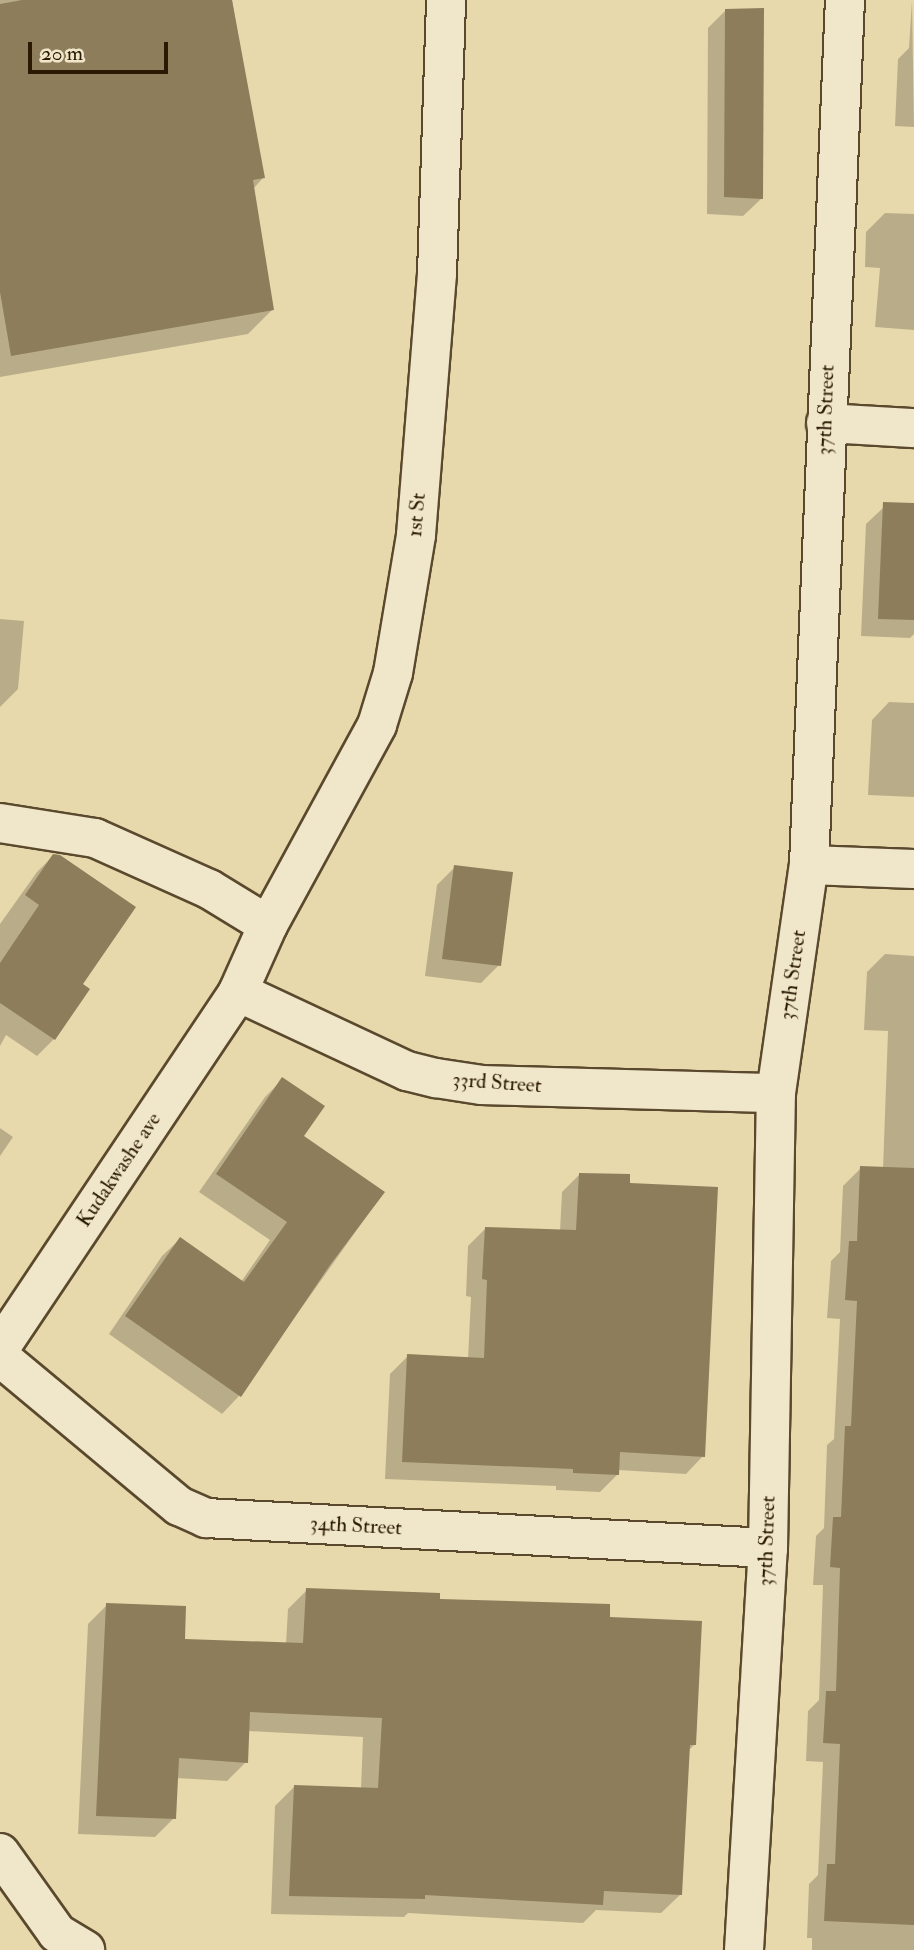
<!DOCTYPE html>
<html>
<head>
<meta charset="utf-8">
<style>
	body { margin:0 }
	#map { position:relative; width:914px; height:1950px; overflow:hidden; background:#e8d9ac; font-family:"IM FELL Double Pica",serif }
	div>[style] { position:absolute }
	.shadow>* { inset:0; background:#0003 }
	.building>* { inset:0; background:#8d7d5b }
	.roads { filter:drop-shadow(2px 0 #5a492d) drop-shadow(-2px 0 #5a492d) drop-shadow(0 2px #5a492d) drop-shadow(0 -2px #5a492d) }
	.minor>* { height:38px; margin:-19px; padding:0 19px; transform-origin:19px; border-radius:19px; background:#f0e6c9 }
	span { translate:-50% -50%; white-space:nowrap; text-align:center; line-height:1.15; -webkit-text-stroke:5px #f0e6c9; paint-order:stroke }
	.street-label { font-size:21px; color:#2a1903 }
	.scale { position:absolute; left:28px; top:42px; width:140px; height:32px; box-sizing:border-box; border:4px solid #2a1903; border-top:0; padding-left:9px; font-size:21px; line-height:24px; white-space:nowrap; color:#2a1903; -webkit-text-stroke:5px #f0e6c9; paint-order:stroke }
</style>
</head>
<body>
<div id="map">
	<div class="shadow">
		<i style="clip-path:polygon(0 0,232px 0,263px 178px,253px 189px,272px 310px,248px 334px,0 377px)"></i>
		<i style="clip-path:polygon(912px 0,914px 127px,895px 126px,898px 59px,909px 48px)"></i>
		<i style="clip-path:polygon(726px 10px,761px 199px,743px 216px,707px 214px,708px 28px)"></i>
		<i style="clip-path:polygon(885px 213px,914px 214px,914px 330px,875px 327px,880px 268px,865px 267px,866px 232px)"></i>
		<i style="clip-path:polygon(884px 507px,914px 508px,914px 634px,910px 638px,861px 636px,866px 524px)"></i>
		<i style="clip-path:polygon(0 619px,24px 621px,18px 689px,0 707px)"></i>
		<i style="clip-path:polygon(889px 702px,914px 703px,914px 797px,868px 795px,872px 720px)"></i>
		<i style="clip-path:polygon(54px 855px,80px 985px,54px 1039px,37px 1056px,6px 1035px,0 1046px,0 924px,37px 872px)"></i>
		<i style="clip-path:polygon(455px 867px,499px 965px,481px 983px,425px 976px,437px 885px)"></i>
		<i style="clip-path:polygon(885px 954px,914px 956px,914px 1950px,812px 1950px,812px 1938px,807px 1938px,809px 1884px,818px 1875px,823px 1762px,806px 1761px,808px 1711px,819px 1700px,823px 1585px,813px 1585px,816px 1536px,824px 1528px,827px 1445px,834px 1439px,840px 1319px,827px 1318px,831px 1261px,840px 1252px,843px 1186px,861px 1168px,883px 1169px,888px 1031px,864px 1030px,867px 972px)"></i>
		<i style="clip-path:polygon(283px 1079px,301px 1136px,383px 1193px,239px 1396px,222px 1414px,109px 1334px,162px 1256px,180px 1239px,241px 1282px,270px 1240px,199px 1192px,265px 1097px)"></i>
		<i style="clip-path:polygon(0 1128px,13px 1137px,0 1156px)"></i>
		<i style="clip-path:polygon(579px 1175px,628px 1185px,703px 1456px,686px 1474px,618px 1470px,618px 1474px,600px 1492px,556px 1490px,556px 1486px,385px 1479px,390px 1374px,408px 1356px,468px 1359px,471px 1297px,466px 1296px,468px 1246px,486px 1228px,560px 1231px,562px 1192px)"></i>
		<i style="clip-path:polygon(307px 1590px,608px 1619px,694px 1745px,688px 1751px,681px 1894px,661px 1913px,596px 1910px,583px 1923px,408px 1913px,404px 1917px,271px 1914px,275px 1806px,294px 1787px,361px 1789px,363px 1737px,248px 1731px,246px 1762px,227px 1781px,176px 1778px,174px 1818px,155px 1837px,78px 1834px,88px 1624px,107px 1605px,183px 1640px,286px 1644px,288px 1609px)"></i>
	</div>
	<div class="building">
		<i style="clip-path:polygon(22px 0,232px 0,265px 178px,253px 180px,274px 310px,11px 356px,0 292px,0 4px)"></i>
		<i style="clip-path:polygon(764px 8px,763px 199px,724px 197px,725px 9px)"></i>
		<i style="clip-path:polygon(883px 502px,914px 503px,914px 620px,878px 619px)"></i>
		<i style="clip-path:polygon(53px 854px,60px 855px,136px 907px,83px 984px,90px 989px,55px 1040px,0 1003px,0 963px,39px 905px,25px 895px)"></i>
		<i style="clip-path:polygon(454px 865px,513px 872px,501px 966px,442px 959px)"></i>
		<i style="clip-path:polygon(282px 1077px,325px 1106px,304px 1136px,385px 1192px,330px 1265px,241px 1397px,125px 1316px,180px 1237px,244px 1282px,287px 1222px,216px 1174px)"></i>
		<i style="clip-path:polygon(860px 1166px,914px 1168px,914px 1925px,824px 1921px,827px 1864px,835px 1864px,840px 1744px,823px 1743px,826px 1691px,836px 1691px,840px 1568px,830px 1567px,833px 1517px,841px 1517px,845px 1426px,851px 1426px,857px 1301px,845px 1300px,849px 1241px,857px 1241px)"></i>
		<i style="clip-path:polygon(579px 1173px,630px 1174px,630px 1183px,718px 1187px,705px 1457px,620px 1452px,619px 1475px,573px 1473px,573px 1469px,402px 1462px,407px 1354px,484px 1358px,487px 1280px,482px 1279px,485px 1227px,576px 1230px)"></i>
		<i style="clip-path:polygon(306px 1588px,440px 1593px,440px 1599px,610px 1604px,610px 1617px,702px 1621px,696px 1745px,690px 1745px,682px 1895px,604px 1891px,603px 1905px,425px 1895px,425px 1899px,289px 1896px,294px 1785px,378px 1788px,382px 1718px,250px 1712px,248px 1763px,179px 1758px,176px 1819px,96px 1816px,106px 1603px,186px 1606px,185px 1639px,303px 1643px)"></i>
	</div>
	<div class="roads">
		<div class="minor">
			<i style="left:826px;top:423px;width:88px;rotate:3.3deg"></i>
			<i style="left:0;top:823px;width:96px;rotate:9deg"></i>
			<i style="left:95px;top:838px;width:125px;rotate:24.1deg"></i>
			<i style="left:209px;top:889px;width:69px;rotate:31.4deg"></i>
			<i style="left:809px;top:865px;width:105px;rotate:2.2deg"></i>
			<i style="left:238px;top:992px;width:187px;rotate:25.1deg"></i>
			<i style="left:407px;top:1071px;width:30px;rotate:14deg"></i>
			<i style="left:436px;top:1078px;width:47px;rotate:8.7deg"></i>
			<i style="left:482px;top:1085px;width:294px;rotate:1.6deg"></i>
			<i style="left:0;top:1348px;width:428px;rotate:-56.2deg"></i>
			<i style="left:238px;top:992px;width:73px;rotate:-65.9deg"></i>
			<i style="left:268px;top:925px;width:228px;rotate:-61.4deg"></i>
			<i style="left:377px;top:725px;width:54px;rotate:-72.9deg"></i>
			<i style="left:393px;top:673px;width:140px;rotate:-80.5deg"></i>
			<i style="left:416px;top:535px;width:262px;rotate:-85.4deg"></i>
			<i style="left:437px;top:274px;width:274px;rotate:-88.1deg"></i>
			<i style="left:0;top:1357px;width:233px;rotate:39.8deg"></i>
			<i style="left:179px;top:1506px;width:30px;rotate:24deg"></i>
			<i style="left:206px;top:1518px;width:563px;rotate:3.06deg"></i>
			<i style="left:0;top:1853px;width:98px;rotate:54.5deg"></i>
			<i style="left:57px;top:1933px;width:33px;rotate:31deg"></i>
			<i style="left:744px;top:1950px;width:403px;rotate:-86.6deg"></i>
			<i style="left:768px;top:1548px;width:455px;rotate:-89deg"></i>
			<i style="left:776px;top:1093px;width:230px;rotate:-81.8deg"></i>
			<i style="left:809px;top:865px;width:866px;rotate:-87.62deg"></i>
		</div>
	</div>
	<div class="street-label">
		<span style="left:826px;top:410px;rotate:-88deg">37th Street</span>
		<span style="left:417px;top:515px;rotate:-85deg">1st St</span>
		<span style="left:793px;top:975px;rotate:-82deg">37th Street</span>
		<span style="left:497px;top:1083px;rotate:4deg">33rd Street</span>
		<span style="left:119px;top:1170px;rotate:-56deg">Kudakwashe ave</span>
		<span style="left:356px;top:1526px;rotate:3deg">34th Street</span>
		<span style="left:767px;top:1541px;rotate:-88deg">37th Street</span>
	</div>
	<div class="scale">20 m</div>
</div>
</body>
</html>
